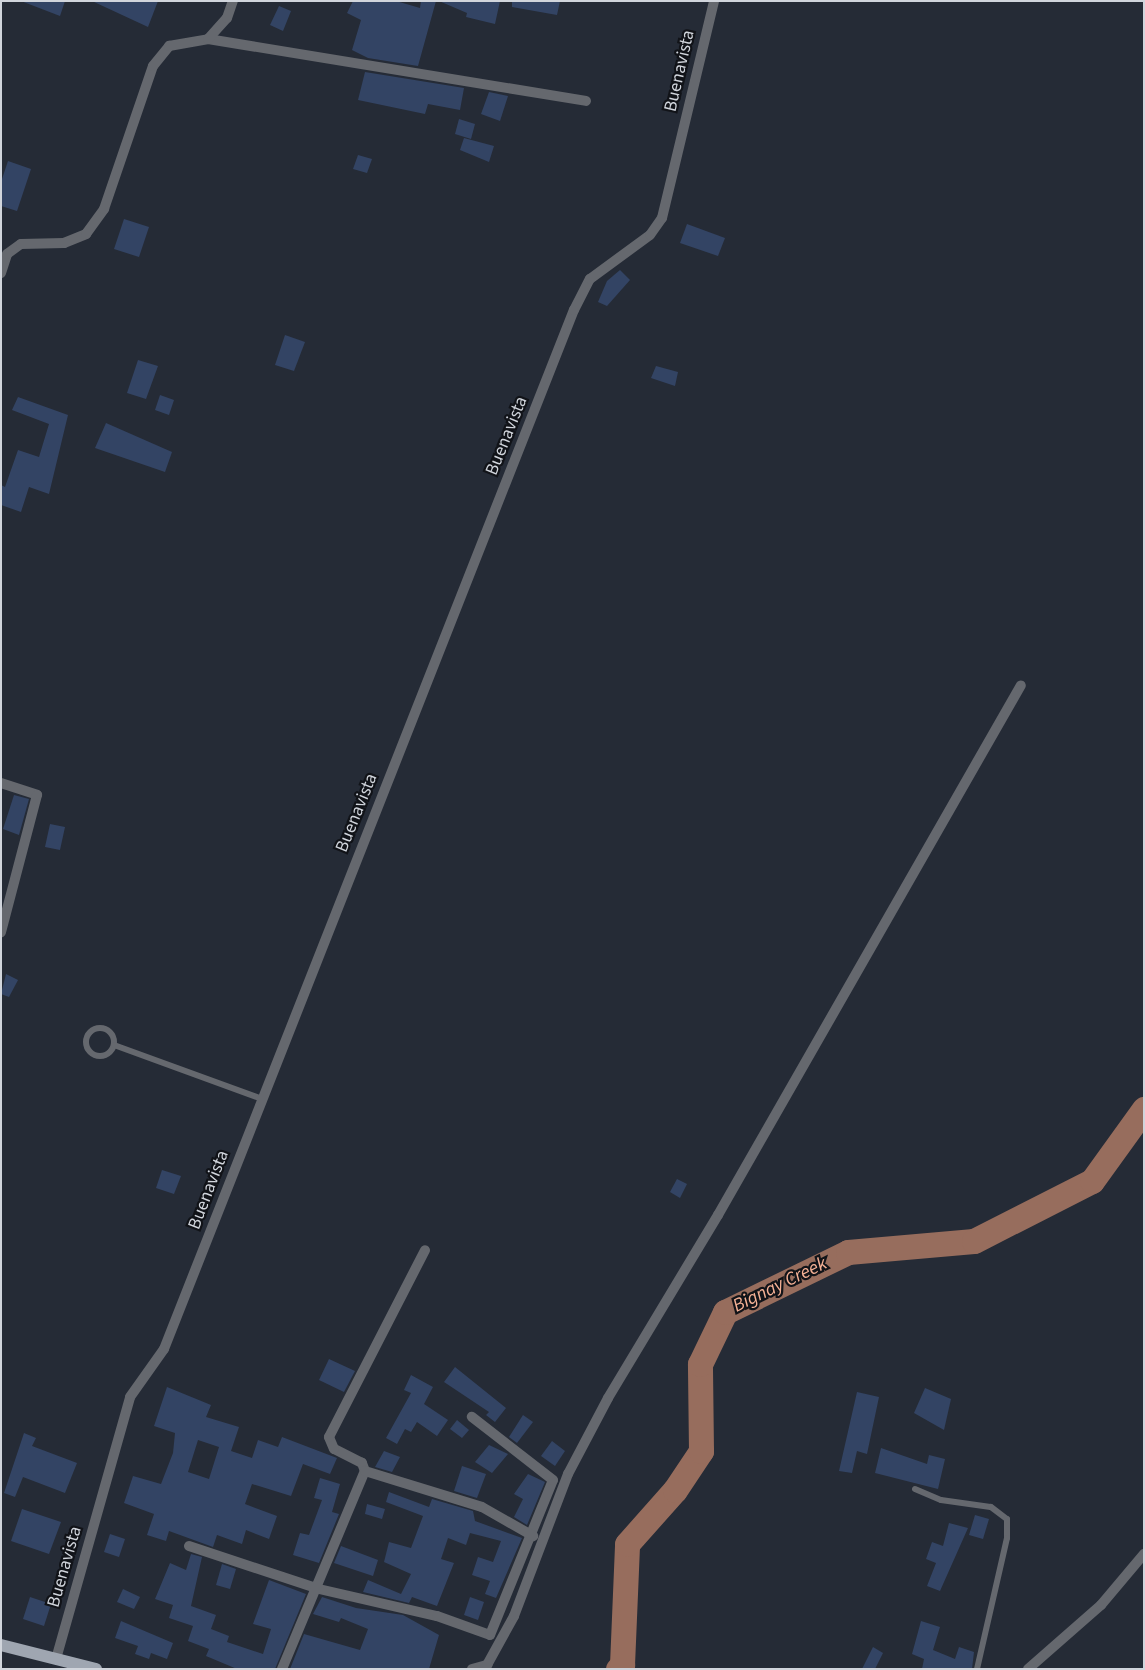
<!DOCTYPE html>
<html>
<head>
<meta charset="utf-8">
<style>
	body { margin:0 }
	#map { position:relative; width:1145px; height:1670px; overflow:hidden; background:#252b36; font-family:"Source Sans 3",sans-serif }
	div>[style] { position:absolute }
	.river>* { height:25px; margin:-12.5px; padding:0 12.5px; transform-origin:12.5px; border-radius:12.5px; background:#976d5d }
	.building>* { inset:0; background:#334464 }
	.service>* { height:6px; margin:-3px; padding:0 3px; transform-origin:3px; border-radius:3px; background:#65686e }
	.service>.ring { margin:-3px; padding:0; box-sizing:content-box; background:none; border:6px solid #65686e; border-radius:50% }
	.minor>* { height:10px; margin:-5px; padding:0 5px; transform-origin:5px; border-radius:5px; background:#65686e }
	.tertiary>* { height:10px; margin:-5px; padding:0 5px; transform-origin:5px; border-radius:5px; background:#65686e }
	.primary>* { height:12px; margin:-6px; padding:0 6px; transform-origin:6px; border-radius:6px; background:#9fa6b1 }
	span { translate:-50% -50%; white-space:nowrap; text-align:center; line-height:1.15; -webkit-text-stroke:4.5px #111318; paint-order:stroke }
	.street-label { font-size:18px; color:#d1d5dc }
	.water-label { font-size:19px; color:#f6b296; font-style:italic }
	.frame { position:absolute; inset:0; border:2px solid #d1d5dc; pointer-events:none }
</style>
</head>
<body>
<div id="map">
	<div class="river">
		<i style="left:618px;top:1669px;width:6px;rotate:-45deg"></i>
		<i style="left:622px;top:1665px;width:121px;rotate:-87.6deg"></i>
		<i style="left:627px;top:1544px;width:72px;rotate:-48.4deg"></i>
		<i style="left:675px;top:1490px;width:47px;rotate:-56.3deg"></i>
		<i style="left:701px;top:1451px;width:87px;rotate:-90.7deg"></i>
		<i style="left:700px;top:1364px;width:58px;rotate:-64.3deg"></i>
		<i style="left:725px;top:1312px;width:137px;rotate:-26deg"></i>
		<i style="left:848px;top:1252px;width:126px;rotate:-5deg"></i>
		<i style="left:974px;top:1241px;width:132px;rotate:-27deg"></i>
		<i style="left:1092px;top:1181px;width:89px;rotate:-54.2deg"></i>
	</div>
	<div class="building">
		<i style="clip-path:polygon(21px 1px,65px 1px,60px 16px)"></i>
		<i style="clip-path:polygon(92px 1px,158px 1px,148px 27px)"></i>
		<i style="clip-path:polygon(353px 1px,396px 1px,420px 8px,421px 1px,436px 1px,418px 66px,368px 58px,352px 50px,361px 20px,347px 13px)"></i>
		<i style="clip-path:polygon(439px 1px,500px 1px,495px 24px,466px 17px,467px 13px)"></i>
		<i style="clip-path:polygon(512px 1px,560px 1px,557px 15px,512px 7px)"></i>
		<i style="clip-path:polygon(279px 6px,291px 11px,283px 31px,270px 25px)"></i>
		<i style="clip-path:polygon(365px 72px,464px 88px,460px 110px,428px 104px,425px 114px,358px 100px)"></i>
		<i style="clip-path:polygon(489px 92px,508px 96px,500px 121px,481px 114px)"></i>
		<i style="clip-path:polygon(459px 119px,475px 124px,471px 139px,455px 134px)"></i>
		<i style="clip-path:polygon(464px 138px,494px 146px,489px 162px,460px 150px)"></i>
		<i style="clip-path:polygon(358px 155px,372px 159px,367px 173px,353px 169px)"></i>
		<i style="clip-path:polygon(8px 161px,31px 169px,17px 211px,1px 206px,1px 182px)"></i>
		<i style="clip-path:polygon(124px 219px,149px 227px,139px 257px,114px 249px)"></i>
		<i style="clip-path:polygon(687px 224px,725px 238px,718px 256px,680px 243px)"></i>
		<i style="clip-path:polygon(620px 270px,630px 280px,607px 306px,598px 302px,607px 281px)"></i>
		<i style="clip-path:polygon(285px 335px,305px 342px,294px 371px,275px 365px)"></i>
		<i style="clip-path:polygon(138px 360px,158px 366px,146px 399px,127px 393px)"></i>
		<i style="clip-path:polygon(656px 366px,678px 372px,675px 386px,651px 378px)"></i>
		<i style="clip-path:polygon(160px 395px,174px 400px,169px 415px,155px 410px)"></i>
		<i style="clip-path:polygon(18px 397px,68px 415px,49px 494px,29px 487px,21px 512px,1px 505px,1px 485px,5px 487px,18px 450px,39px 457px,49px 424px,12px 410px)"></i>
		<i style="clip-path:polygon(106px 423px,172px 452px,165px 472px,95px 448px)"></i>
		<i style="clip-path:polygon(14px 795px,29px 799px,19px 835px,3px 829px)"></i>
		<i style="clip-path:polygon(50px 824px,65px 827px,60px 850px,45px 847px)"></i>
		<i style="clip-path:polygon(6px 974px,18px 980px,9px 997px,1px 994px)"></i>
		<i style="clip-path:polygon(162px 1170px,181px 1176px,174px 1194px,156px 1188px)"></i>
		<i style="clip-path:polygon(677px 1179px,687px 1184px,680px 1198px,670px 1192px)"></i>
		<i style="clip-path:polygon(329px 1359px,355px 1371px,344px 1392px,319px 1380px)"></i>
		<i style="clip-path:polygon(455px 1367px,506px 1408px,495px 1422px,486px 1415px,489px 1412px,444px 1382px)"></i>
		<i style="clip-path:polygon(411px 1375px,433px 1387px,424px 1404px,448px 1420px,437px 1436px,417px 1422px,411px 1432px,405px 1429px,397px 1444px,386px 1438px,411px 1393px,404px 1390px)"></i>
		<i style="clip-path:polygon(evenodd,167px 1387px,211px 1405px,206px 1417px,239px 1427px,231px 1451px,252px 1458px,258px 1440px,278px 1447px,282px 1437px,337px 1458px,330px 1474px,303px 1464px,291px 1496px,252px 1484px,245px 1504px,277px 1516px,269px 1539px,246px 1530px,242px 1544px,217px 1535px,213px 1547px,169px 1531px,166px 1541px,147px 1535px,154px 1514px,124px 1503px,133px 1476px,161px 1484px,173px 1453px,175px 1433px,154px 1426px,167px 1387px,198px 1440px,219px 1447px,209px 1479px,188px 1472px,198px 1440px)"></i>
		<i style="clip-path:polygon(925px 1388px,951px 1399px,944px 1430px,914px 1413px)"></i>
		<i style="clip-path:polygon(857px 1392px,879px 1397px,867px 1454px,857px 1451px,852px 1473px,839px 1471px)"></i>
		<i style="clip-path:polygon(523px 1415px,533px 1422px,517px 1443px,509px 1437px)"></i>
		<i style="clip-path:polygon(457px 1420px,469px 1430px,462px 1438px,450px 1429px)"></i>
		<i style="clip-path:polygon(24px 1433px,36px 1438px,32px 1446px,77px 1463px,65px 1493px,23px 1477px,15px 1497px,4px 1493px)"></i>
		<i style="clip-path:polygon(552px 1441px,565px 1451px,555px 1466px,541px 1456px)"></i>
		<i style="clip-path:polygon(489px 1445px,508px 1454px,492px 1473px,475px 1462px)"></i>
		<i style="clip-path:polygon(881px 1448px,927px 1464px,929px 1455px,945px 1459px,938px 1489px,875px 1473px)"></i>
		<i style="clip-path:polygon(384px 1451px,400px 1457px,392px 1472px,375px 1467px)"></i>
		<i style="clip-path:polygon(462px 1466px,486px 1474px,477px 1498px,454px 1491px)"></i>
		<i style="clip-path:polygon(528px 1474px,545px 1482px,527px 1525px,514px 1517px,523px 1499px,514px 1494px)"></i>
		<i style="clip-path:polygon(320px 1478px,340px 1484px,332px 1512px,339px 1514px,319px 1563px,293px 1555px,300px 1533px,309px 1535px,322px 1500px,314px 1498px)"></i>
		<i style="clip-path:polygon(389px 1492px,429px 1507px,432px 1499px,473px 1511px,475px 1521px,522px 1538px,496px 1598px,485px 1594px,490px 1581px,472px 1575px,478px 1557px,493px 1562px,501px 1541px,470px 1533px,466px 1545px,448px 1538px,441px 1559px,454px 1563px,437px 1606px,412px 1597px,409px 1603px,363px 1592px,368px 1580px,401px 1594px,411px 1574px,384px 1562px,389px 1542px,411px 1548px,423px 1516px,386px 1502px)"></i>
		<i style="clip-path:polygon(367px 1504px,385px 1509px,382px 1519px,365px 1514px)"></i>
		<i style="clip-path:polygon(22px 1509px,61px 1522px,49px 1554px,11px 1541px)"></i>
		<i style="clip-path:polygon(975px 1515px,989px 1519px,983px 1539px,969px 1535px)"></i>
		<i style="clip-path:polygon(949px 1523px,968px 1528px,940px 1591px,927px 1586px,936px 1563px,926px 1559px,932px 1542px,943px 1546px)"></i>
		<i style="clip-path:polygon(110px 1534px,125px 1539px,119px 1557px,104px 1552px)"></i>
		<i style="clip-path:polygon(341px 1546px,378px 1560px,373px 1576px,334px 1563px)"></i>
		<i style="clip-path:polygon(191px 1554px,202px 1557px,191px 1606px,216px 1615px,211px 1629px,229px 1636px,227px 1642px,263px 1654px,271px 1629px,253px 1624px,269px 1580px,306px 1594px,275px 1669px,237px 1669px,206px 1656px,209px 1649px,188px 1641px,193px 1626px,169px 1618px,173px 1605px,155px 1599px,170px 1563px,186px 1570px)"></i>
		<i style="clip-path:polygon(222px 1564px,236px 1569px,230px 1589px,216px 1585px)"></i>
		<i style="clip-path:polygon(123px 1589px,140px 1597px,134px 1609px,117px 1602px)"></i>
		<i style="clip-path:polygon(30px 1597px,51px 1604px,44px 1626px,23px 1619px)"></i>
		<i style="clip-path:polygon(322px 1597px,356px 1608px,403px 1615px,439px 1635px,429px 1669px,290px 1669px,304px 1634px,360px 1650px,368px 1629px,341px 1618px,339px 1622px,313px 1614px)"></i>
		<i style="clip-path:polygon(470px 1597px,484px 1602px,478px 1620px,464px 1615px)"></i>
		<i style="clip-path:polygon(121px 1621px,173px 1643px,167px 1659px,151px 1653px,149px 1659px,135px 1654px,138px 1646px,115px 1638px)"></i>
		<i style="clip-path:polygon(921px 1621px,940px 1627px,933px 1650px,955px 1659px,959px 1647px,974px 1652px,972px 1669px,922px 1669px,924px 1659px,912px 1654px)"></i>
		<i style="clip-path:polygon(873px 1647px,883px 1653px,875px 1669px,862px 1669px)"></i>
	</div>
	<div class="service">
		<i class="ring" style="left:86px;top:1028px;width:22px;height:22px"></i>
		<i style="left:114px;top:1045px;width:158px;rotate:20deg"></i>
		<i style="left:915px;top:1489px;width:28px;rotate:23deg"></i>
		<i style="left:941px;top:1500px;width:50px;rotate:8deg"></i>
		<i style="left:991px;top:1507px;width:20px;rotate:37deg"></i>
		<i style="left:1007px;top:1519px;width:19px;rotate:90deg"></i>
		<i style="left:1007px;top:1538px;width:134px;rotate:102.9deg"></i>
	</div>
	<div class="minor">
		<i style="left:208px;top:39px;width:383px;rotate:9.3deg"></i>
		<i style="left:1px;top:273px;width:20px;rotate:-72deg"></i>
		<i style="left:7px;top:254px;width:17px;rotate:-36deg"></i>
		<i style="left:21px;top:244px;width:43px;rotate:-1.3deg"></i>
		<i style="left:64px;top:243px;width:24px;rotate:-22deg"></i>
		<i style="left:86px;top:234px;width:31px;rotate:-54deg"></i>
		<i style="left:104px;top:209px;width:151px;rotate:-71.1deg"></i>
		<i style="left:153px;top:66px;width:26px;rotate:-51deg"></i>
		<i style="left:169px;top:46px;width:40px;rotate:-10deg"></i>
		<i style="left:208px;top:39px;width:28px;rotate:-48deg"></i>
		<i style="left:227px;top:18px;width:18px;rotate:-71deg"></i>
		<i style="left:1px;top:783px;width:38px;rotate:18deg"></i>
		<i style="left:37px;top:795px;width:142px;rotate:104.7deg"></i>
		<i style="left:365px;top:1471px;width:9px;rotate:-111deg"></i>
		<i style="left:362px;top:1463px;width:31px;rotate:-153deg"></i>
		<i style="left:334px;top:1449px;width:13px;rotate:-113deg"></i>
		<i style="left:329px;top:1437px;width:210px;rotate:-62.8deg"></i>
		<i style="left:189px;top:1546px;width:137px;rotate:18.3deg"></i>
		<i style="left:319px;top:1589px;width:121px;rotate:12.9deg"></i>
		<i style="left:437px;top:1616px;width:56px;rotate:19.7deg"></i>
		<i style="left:490px;top:1635px;width:167px;rotate:-67.9deg"></i>
		<i style="left:553px;top:1480px;width:103px;rotate:-142.1deg"></i>
		<i style="left:282px;top:1669px;width:215px;rotate:-67.3deg"></i>
		<i style="left:365px;top:1471px;width:122px;rotate:17.1deg"></i>
		<i style="left:482px;top:1507px;width:59px;rotate:29.6deg"></i>
		<i style="left:472px;top:1669px;width:16px;rotate:-15deg"></i>
		<i style="left:487px;top:1665px;width:56px;rotate:-61.1deg"></i>
		<i style="left:514px;top:1616px;width:152px;rotate:-69.2deg"></i>
		<i style="left:568px;top:1474px;width:86px;rotate:-62.2deg"></i>
		<i style="left:608px;top:1398px;width:214px;rotate:-59deg"></i>
		<i style="left:718px;top:1215px;width:610px;rotate:-60.24deg"></i>
	</div>
	<div class="tertiary">
		<i style="left:56px;top:1659px;width:272px;rotate:-74.2deg"></i>
		<i style="left:130px;top:1397px;width:59px;rotate:-54.7deg"></i>
		<i style="left:164px;top:1349px;width:1117px;rotate:-68.47deg"></i>
		<i style="left:574px;top:310px;width:35px;rotate:-63deg"></i>
		<i style="left:590px;top:279px;width:74px;rotate:-36.3deg"></i>
		<i style="left:650px;top:235px;width:21px;rotate:-55deg"></i>
		<i style="left:662px;top:218px;width:223px;rotate:-76.5deg"></i>
		<i style="left:1028px;top:1669px;width:97px;rotate:-41.2deg"></i>
		<i style="left:1101px;top:1605px;width:67px;rotate:-49.9deg"></i>
	</div>
	<div class="primary">
		<i style="left:1px;top:1645px;width:98px;rotate:14.2deg"></i>
	</div>
	<div class="street-label">
		<span style="left:680px;top:71px;rotate:-77deg">Buenavista</span>
		<span style="left:507px;top:436px;rotate:-68deg">Buenavista</span>
		<span style="left:357px;top:813px;rotate:-68deg">Buenavista</span>
		<span style="left:209px;top:1190px;rotate:-69deg">Buenavista</span>
		<span style="left:65px;top:1567px;rotate:-74deg">Buenavista</span>
	</div>
	<div class="water-label">
		<span style="left:780px;top:1285px;rotate:-26deg">Bignay Creek</span>
	</div>
	<div class="frame"></div>
</div>
</body>
</html>
